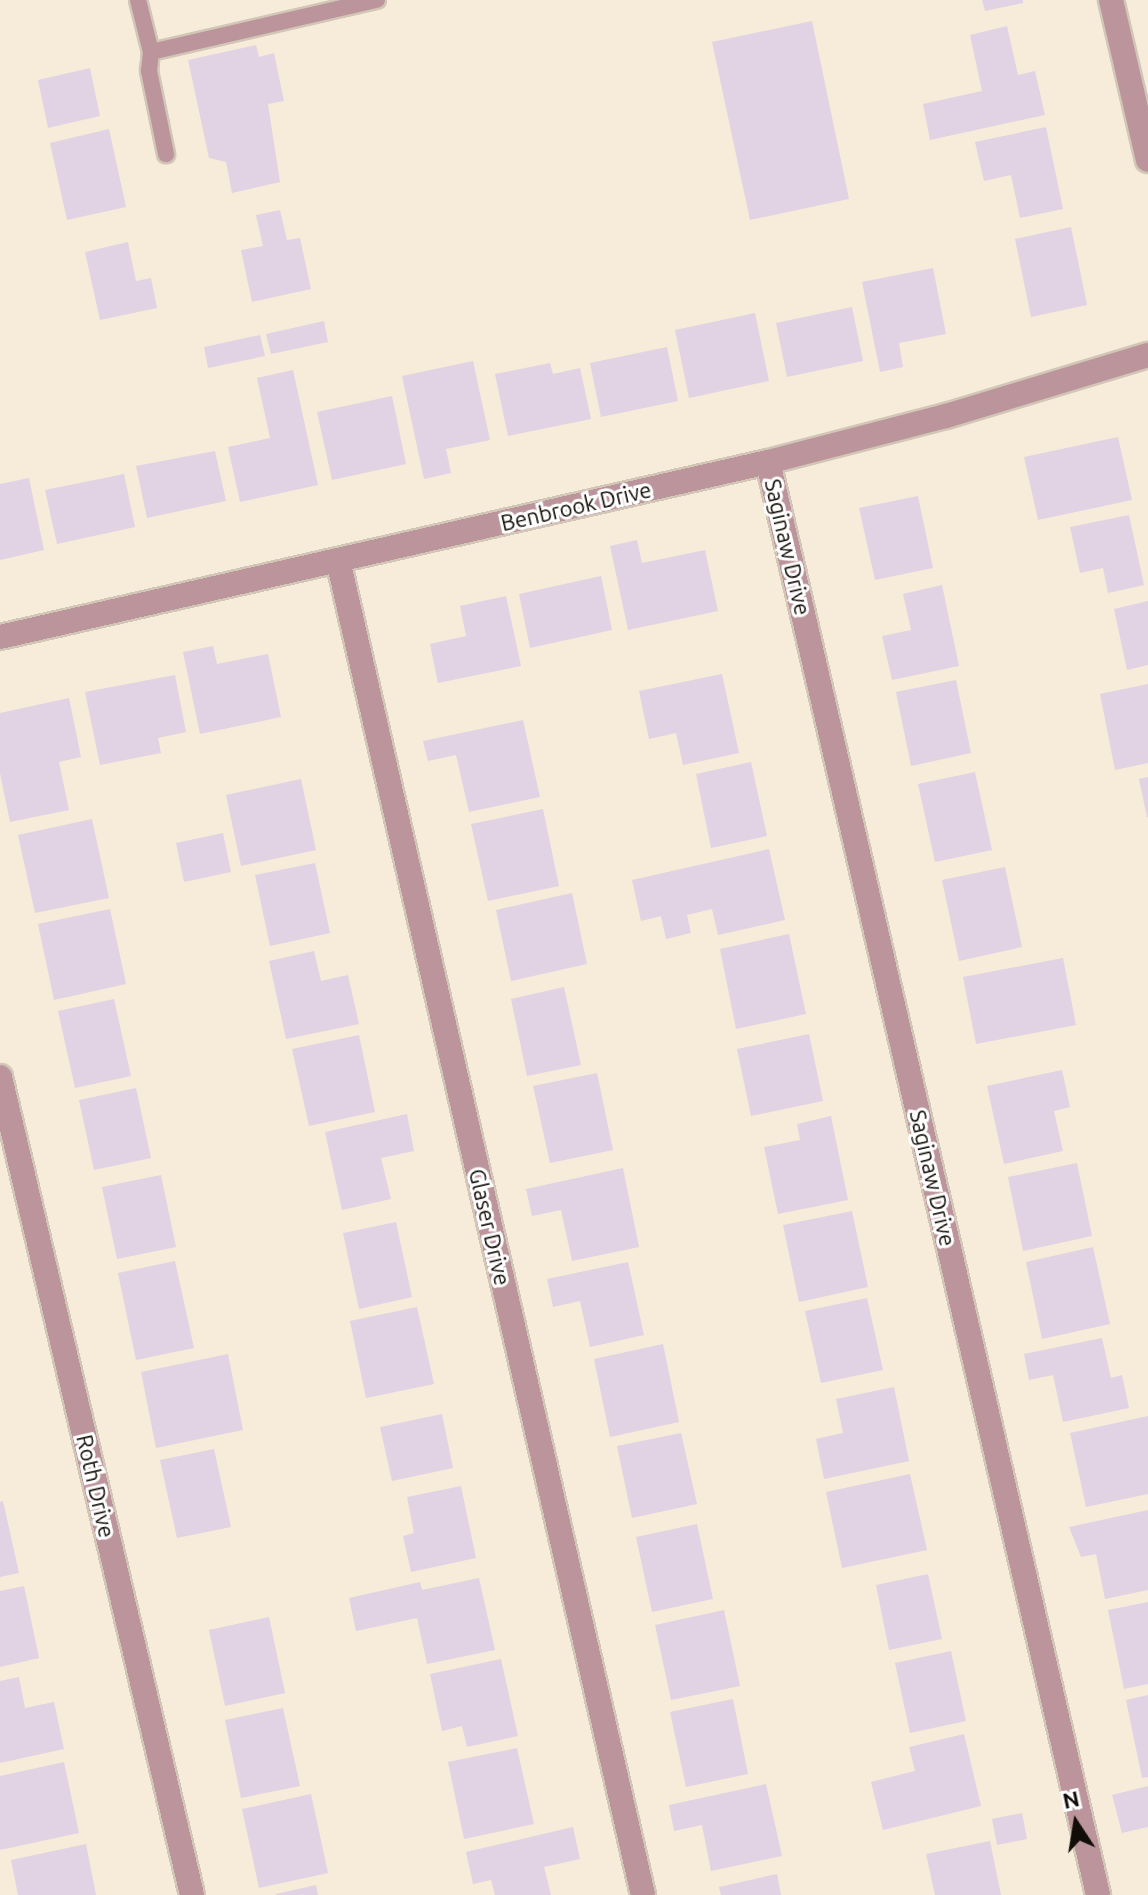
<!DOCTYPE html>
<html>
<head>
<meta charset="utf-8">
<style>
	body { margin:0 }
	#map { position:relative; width:1148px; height:1895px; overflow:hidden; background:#f7ebd9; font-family:Ubuntu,sans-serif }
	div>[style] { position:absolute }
	.building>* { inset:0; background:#e1d3e4 }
	.roads { filter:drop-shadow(2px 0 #d2c7b7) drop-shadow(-2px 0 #d2c7b7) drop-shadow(0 2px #d2c7b7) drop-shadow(0 -2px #d2c7b7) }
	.service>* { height:16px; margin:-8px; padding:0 8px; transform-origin:8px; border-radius:8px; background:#bb949c }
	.minor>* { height:24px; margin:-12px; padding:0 12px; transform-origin:12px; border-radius:12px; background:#bb949c }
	span { translate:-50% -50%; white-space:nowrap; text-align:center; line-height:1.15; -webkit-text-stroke:6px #fff; paint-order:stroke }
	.street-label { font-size:22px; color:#110d07 }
	.north { position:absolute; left:1036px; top:1783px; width:80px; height:80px; -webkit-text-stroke:6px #fff; paint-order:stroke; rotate:348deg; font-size:22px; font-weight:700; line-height:32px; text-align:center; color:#110d07 }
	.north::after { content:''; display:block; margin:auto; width:28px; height:36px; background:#110d07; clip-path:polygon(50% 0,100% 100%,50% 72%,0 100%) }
</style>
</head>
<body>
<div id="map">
	<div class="building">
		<i style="clip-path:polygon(982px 0,1023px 0,1023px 3px,985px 11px)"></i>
		<i style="clip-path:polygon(812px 21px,849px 199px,750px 220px,712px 42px)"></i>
		<i style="clip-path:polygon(1007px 26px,1018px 75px,1035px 71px,1045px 115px,930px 140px,923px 104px,982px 91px,970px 35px)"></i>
		<i style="clip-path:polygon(256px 45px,259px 57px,274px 53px,284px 101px,268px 104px,280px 182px,232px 193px,226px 162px,209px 158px,188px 60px)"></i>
		<i style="clip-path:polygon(90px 68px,100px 116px,48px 128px,38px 80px)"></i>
		<i style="clip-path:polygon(1046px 127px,1063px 209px,1020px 218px,1011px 175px,984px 181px,975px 142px)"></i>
		<i style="clip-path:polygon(109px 129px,126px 207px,67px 220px,50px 143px)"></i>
		<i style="clip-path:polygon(280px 210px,287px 240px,300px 238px,311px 289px,252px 302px,241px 250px,263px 246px,256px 215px)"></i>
		<i style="clip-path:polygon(1071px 227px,1087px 305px,1031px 317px,1015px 239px)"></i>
		<i style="clip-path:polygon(128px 242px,136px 281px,151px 278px,157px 308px,100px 320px,85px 252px)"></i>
		<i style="clip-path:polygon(933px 268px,946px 334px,899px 343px,903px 367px,880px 372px,862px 282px)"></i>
		<i style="clip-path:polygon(852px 307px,863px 361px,787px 377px,776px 323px)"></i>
		<i style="clip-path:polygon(755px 313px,769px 381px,689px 398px,675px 330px)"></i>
		<i style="clip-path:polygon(324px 321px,328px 342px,271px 354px,266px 334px)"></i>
		<i style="clip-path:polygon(260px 335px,265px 356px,208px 368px,204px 347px)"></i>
		<i style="clip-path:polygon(667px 347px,678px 401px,601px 417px,590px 363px)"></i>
		<i style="clip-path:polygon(473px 361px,490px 440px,446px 449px,451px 473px,424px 479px,402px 376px)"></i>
		<i style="clip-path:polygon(550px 363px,553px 374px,580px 368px,591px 419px,508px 436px,495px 374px)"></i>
		<i style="clip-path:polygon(293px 370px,318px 485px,240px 502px,228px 447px,270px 438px,257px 378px)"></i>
		<i style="clip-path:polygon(392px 396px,406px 464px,332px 480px,317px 412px)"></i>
		<i style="clip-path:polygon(1118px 437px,1132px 500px,1038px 520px,1024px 457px)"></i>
		<i style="clip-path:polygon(215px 451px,226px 501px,147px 518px,136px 466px)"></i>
		<i style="clip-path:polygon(124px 474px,135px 527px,57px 544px,45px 490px)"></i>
		<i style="clip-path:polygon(29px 478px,44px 550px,0 560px,0 484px)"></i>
		<i style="clip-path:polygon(918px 496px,933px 568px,875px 580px,859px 508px)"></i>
		<i style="clip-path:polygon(1129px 515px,1144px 585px,1108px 593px,1103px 568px,1080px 573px,1070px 527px)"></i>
		<i style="clip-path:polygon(637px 540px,642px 563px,705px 550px,718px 611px,628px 630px,610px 546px)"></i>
		<i style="clip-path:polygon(601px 576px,612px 630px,530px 648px,519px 594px)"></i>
		<i style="clip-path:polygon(942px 585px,959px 666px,892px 680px,882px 636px,911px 630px,903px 594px)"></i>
		<i style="clip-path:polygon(506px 596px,521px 666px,438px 683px,430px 644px,466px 636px,460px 606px)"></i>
		<i style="clip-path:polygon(1148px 601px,1148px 665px,1127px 670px,1114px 609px)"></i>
		<i style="clip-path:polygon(213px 646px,217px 664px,268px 654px,281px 717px,200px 734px,183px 652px)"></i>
		<i style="clip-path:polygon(722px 674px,739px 753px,683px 765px,676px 733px,649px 739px,639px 691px)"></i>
		<i style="clip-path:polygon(175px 675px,186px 732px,158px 738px,161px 753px,100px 765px,85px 692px)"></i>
		<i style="clip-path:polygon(956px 680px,971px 753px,911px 766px,896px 692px)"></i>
		<i style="clip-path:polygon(1148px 684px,1148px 763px,1115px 770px,1100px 694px)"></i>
		<i style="clip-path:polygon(69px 698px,81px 757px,59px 762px,69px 810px,10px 822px,0 773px,0 713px)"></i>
		<i style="clip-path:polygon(523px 720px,540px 797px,469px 812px,456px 755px,428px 761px,423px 741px)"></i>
		<i style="clip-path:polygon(751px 762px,767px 836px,711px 848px,696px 774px)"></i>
		<i style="clip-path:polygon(975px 772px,992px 850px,935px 862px,918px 784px)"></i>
		<i style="clip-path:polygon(1148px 777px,1148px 817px,1147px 817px,1139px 779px)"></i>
		<i style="clip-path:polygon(301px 779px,316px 850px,241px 866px,226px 795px)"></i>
		<i style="clip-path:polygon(543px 809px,559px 886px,488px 901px,471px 824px)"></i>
		<i style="clip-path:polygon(92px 819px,109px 898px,35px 913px,18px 835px)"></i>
		<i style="clip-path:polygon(223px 833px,231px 872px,184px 882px,176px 843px)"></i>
		<i style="clip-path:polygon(769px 849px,785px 920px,718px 935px,712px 909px,687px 915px,691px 933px,666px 939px,661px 916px,641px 921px,632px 880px)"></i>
		<i style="clip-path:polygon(315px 863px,330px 933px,270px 946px,255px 875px)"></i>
		<i style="clip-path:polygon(1005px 867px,1022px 947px,959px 961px,942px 880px)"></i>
		<i style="clip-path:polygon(572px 893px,587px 964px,511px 981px,496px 910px)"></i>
		<i style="clip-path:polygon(110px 909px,126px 984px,54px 1000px,38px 924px)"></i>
		<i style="clip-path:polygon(789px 934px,806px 1014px,736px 1029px,720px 949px)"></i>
		<i style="clip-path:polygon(314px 951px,321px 981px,348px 975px,359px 1024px,286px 1039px,269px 961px)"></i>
		<i style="clip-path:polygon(1063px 958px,1076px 1025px,976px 1044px,963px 977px)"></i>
		<i style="clip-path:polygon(564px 987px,581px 1065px,527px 1076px,511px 999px)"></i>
		<i style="clip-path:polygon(114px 999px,131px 1076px,75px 1088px,58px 1011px)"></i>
		<i style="clip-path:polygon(809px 1034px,823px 1101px,751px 1116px,737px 1049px)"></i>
		<i style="clip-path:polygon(359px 1035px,375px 1112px,309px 1126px,292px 1049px)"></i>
		<i style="clip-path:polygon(1062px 1070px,1070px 1107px,1054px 1111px,1063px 1151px,1004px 1164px,987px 1086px)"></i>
		<i style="clip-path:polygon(597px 1073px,613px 1150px,550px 1163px,533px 1086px)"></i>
		<i style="clip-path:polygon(136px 1088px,151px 1158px,94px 1170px,79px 1100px)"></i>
		<i style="clip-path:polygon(407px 1114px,414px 1151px,381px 1158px,391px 1199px,342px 1210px,325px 1132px)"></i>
		<i style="clip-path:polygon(831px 1116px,848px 1200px,778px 1214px,764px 1147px,800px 1140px,797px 1124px)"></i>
		<i style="clip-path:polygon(1077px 1163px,1092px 1236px,1023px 1251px,1008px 1177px)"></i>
		<i style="clip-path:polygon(623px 1168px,639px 1247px,572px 1261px,561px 1210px,532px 1216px,526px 1189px)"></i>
		<i style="clip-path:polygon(161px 1175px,176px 1247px,117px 1259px,102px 1187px)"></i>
		<i style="clip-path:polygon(852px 1211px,868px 1287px,799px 1302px,783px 1225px)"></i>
		<i style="clip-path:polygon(396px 1222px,412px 1297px,359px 1309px,343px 1233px)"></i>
		<i style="clip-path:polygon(1093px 1247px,1110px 1324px,1042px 1339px,1026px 1262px)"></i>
		<i style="clip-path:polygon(175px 1261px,194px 1348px,136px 1360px,118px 1273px)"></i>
		<i style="clip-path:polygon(628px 1262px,644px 1335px,590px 1347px,580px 1301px,553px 1307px,547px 1279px)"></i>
		<i style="clip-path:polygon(867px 1298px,883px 1370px,821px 1383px,805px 1311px)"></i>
		<i style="clip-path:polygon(417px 1307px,434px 1384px,366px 1398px,350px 1321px)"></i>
		<i style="clip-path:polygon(1102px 1338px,1111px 1378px,1122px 1375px,1129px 1408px,1063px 1422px,1053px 1375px,1029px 1380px,1024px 1354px)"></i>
		<i style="clip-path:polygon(663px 1344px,679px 1422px,610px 1437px,594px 1359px)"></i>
		<i style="clip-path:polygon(228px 1354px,243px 1430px,156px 1448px,141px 1372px)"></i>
		<i style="clip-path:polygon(894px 1387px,909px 1461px,824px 1479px,816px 1439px,843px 1433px,836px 1399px)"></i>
		<i style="clip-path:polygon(442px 1414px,453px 1468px,392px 1481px,380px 1427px)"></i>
		<i style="clip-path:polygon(1148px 1416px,1148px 1494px,1086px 1507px,1070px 1433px)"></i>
		<i style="clip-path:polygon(681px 1433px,697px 1504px,632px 1518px,617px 1446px)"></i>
		<i style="clip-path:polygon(214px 1449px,231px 1527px,177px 1538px,160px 1460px)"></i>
		<i style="clip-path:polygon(910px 1474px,927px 1550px,842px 1568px,826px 1492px)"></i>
		<i style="clip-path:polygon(461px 1486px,476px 1558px,411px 1572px,403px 1536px,414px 1533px,407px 1497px)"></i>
		<i style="clip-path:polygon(3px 1501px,19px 1573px,0 1577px,0 1502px)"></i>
		<i style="clip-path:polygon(1148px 1510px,1148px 1590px,1105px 1599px,1096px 1554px,1081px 1557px,1069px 1527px)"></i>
		<i style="clip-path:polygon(697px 1524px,713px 1599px,652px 1612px,636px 1537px)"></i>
		<i style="clip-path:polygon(928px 1574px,942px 1639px,889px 1650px,876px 1585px)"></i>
		<i style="clip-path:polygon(479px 1578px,495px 1650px,427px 1664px,417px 1618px,356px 1631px,349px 1598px,420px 1582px,422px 1590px)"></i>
		<i style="clip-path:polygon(24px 1586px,39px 1658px,0 1667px,0 1591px)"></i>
		<i style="clip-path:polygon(1148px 1602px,1148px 1684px,1124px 1689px,1108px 1610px)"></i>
		<i style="clip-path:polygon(724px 1610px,740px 1686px,671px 1700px,655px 1625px)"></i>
		<i style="clip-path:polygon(269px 1617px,285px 1693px,225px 1706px,209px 1630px)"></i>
		<i style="clip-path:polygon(951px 1651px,966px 1721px,910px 1733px,895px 1663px)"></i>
		<i style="clip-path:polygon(501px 1659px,518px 1736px,467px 1747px,462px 1726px,442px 1731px,430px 1674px)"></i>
		<i style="clip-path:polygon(19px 1677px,25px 1708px,54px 1702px,64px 1749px,0 1763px,0 1681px)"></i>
		<i style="clip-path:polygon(1148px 1695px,1148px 1777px,1142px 1778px,1126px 1700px)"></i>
		<i style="clip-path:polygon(733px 1699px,748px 1774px,686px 1787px,670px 1712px)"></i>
		<i style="clip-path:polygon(283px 1708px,300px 1786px,241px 1798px,225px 1720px)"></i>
		<i style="clip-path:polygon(964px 1734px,981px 1806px,883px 1830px,871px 1782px,915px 1771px,909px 1747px)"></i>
		<i style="clip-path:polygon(517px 1748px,534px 1824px,464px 1839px,448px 1762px)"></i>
		<i style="clip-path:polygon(64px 1762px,79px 1833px,0 1850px,0 1776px)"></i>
		<i style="clip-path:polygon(766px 1784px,782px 1856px,711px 1871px,702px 1825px,674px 1831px,669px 1805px)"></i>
		<i style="clip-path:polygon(1148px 1786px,1148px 1827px,1122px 1833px,1112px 1795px)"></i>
		<i style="clip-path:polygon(311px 1794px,328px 1873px,259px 1888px,242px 1809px)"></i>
		<i style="clip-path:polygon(1022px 1813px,1027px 1839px,997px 1845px,992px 1819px)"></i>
		<i style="clip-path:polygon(573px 1827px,580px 1859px,544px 1867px,551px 1895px,495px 1895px,491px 1880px,473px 1884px,466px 1852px)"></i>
		<i style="clip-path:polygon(990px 1841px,1001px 1895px,935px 1895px,926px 1854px)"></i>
		<i style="clip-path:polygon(86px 1844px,96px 1895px,18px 1895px,11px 1860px)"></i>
		<i style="clip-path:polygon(777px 1874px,781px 1895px,721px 1895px,719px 1887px)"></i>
		<i style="clip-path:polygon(316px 1885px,318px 1895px,276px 1895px,276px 1894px)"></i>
	</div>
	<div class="roads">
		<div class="service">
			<i style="left:138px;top:0;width:54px;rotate:76deg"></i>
			<i style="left:151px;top:52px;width:232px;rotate:-13deg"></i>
			<i style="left:151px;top:52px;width:19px;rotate:96deg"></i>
			<i style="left:149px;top:71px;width:85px;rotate:78.4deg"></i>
		</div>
		<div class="minor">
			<i style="left:1111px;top:0;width:164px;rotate:77deg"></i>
			<i style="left:768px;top:462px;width:1471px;rotate:77.03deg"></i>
			<i style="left:338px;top:560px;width:1369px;rotate:77.13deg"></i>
			<i style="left:0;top:637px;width:788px;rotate:-12.84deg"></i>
			<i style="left:768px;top:462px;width:184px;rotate:-14.5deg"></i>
			<i style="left:946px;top:416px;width:211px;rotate:-16.8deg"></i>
			<i style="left:0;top:1077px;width:840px;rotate:76.79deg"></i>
		</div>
	</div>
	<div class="street-label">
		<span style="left:576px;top:506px;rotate:-13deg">Benbrook Drive</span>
		<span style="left:788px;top:547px;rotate:77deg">Saginaw Drive</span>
		<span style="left:933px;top:1178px;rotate:77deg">Saginaw Drive</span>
		<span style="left:490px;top:1227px;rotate:77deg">Glaser Drive</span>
		<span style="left:96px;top:1486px;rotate:77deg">Roth Drive</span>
	</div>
	<div class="north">N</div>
</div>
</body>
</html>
